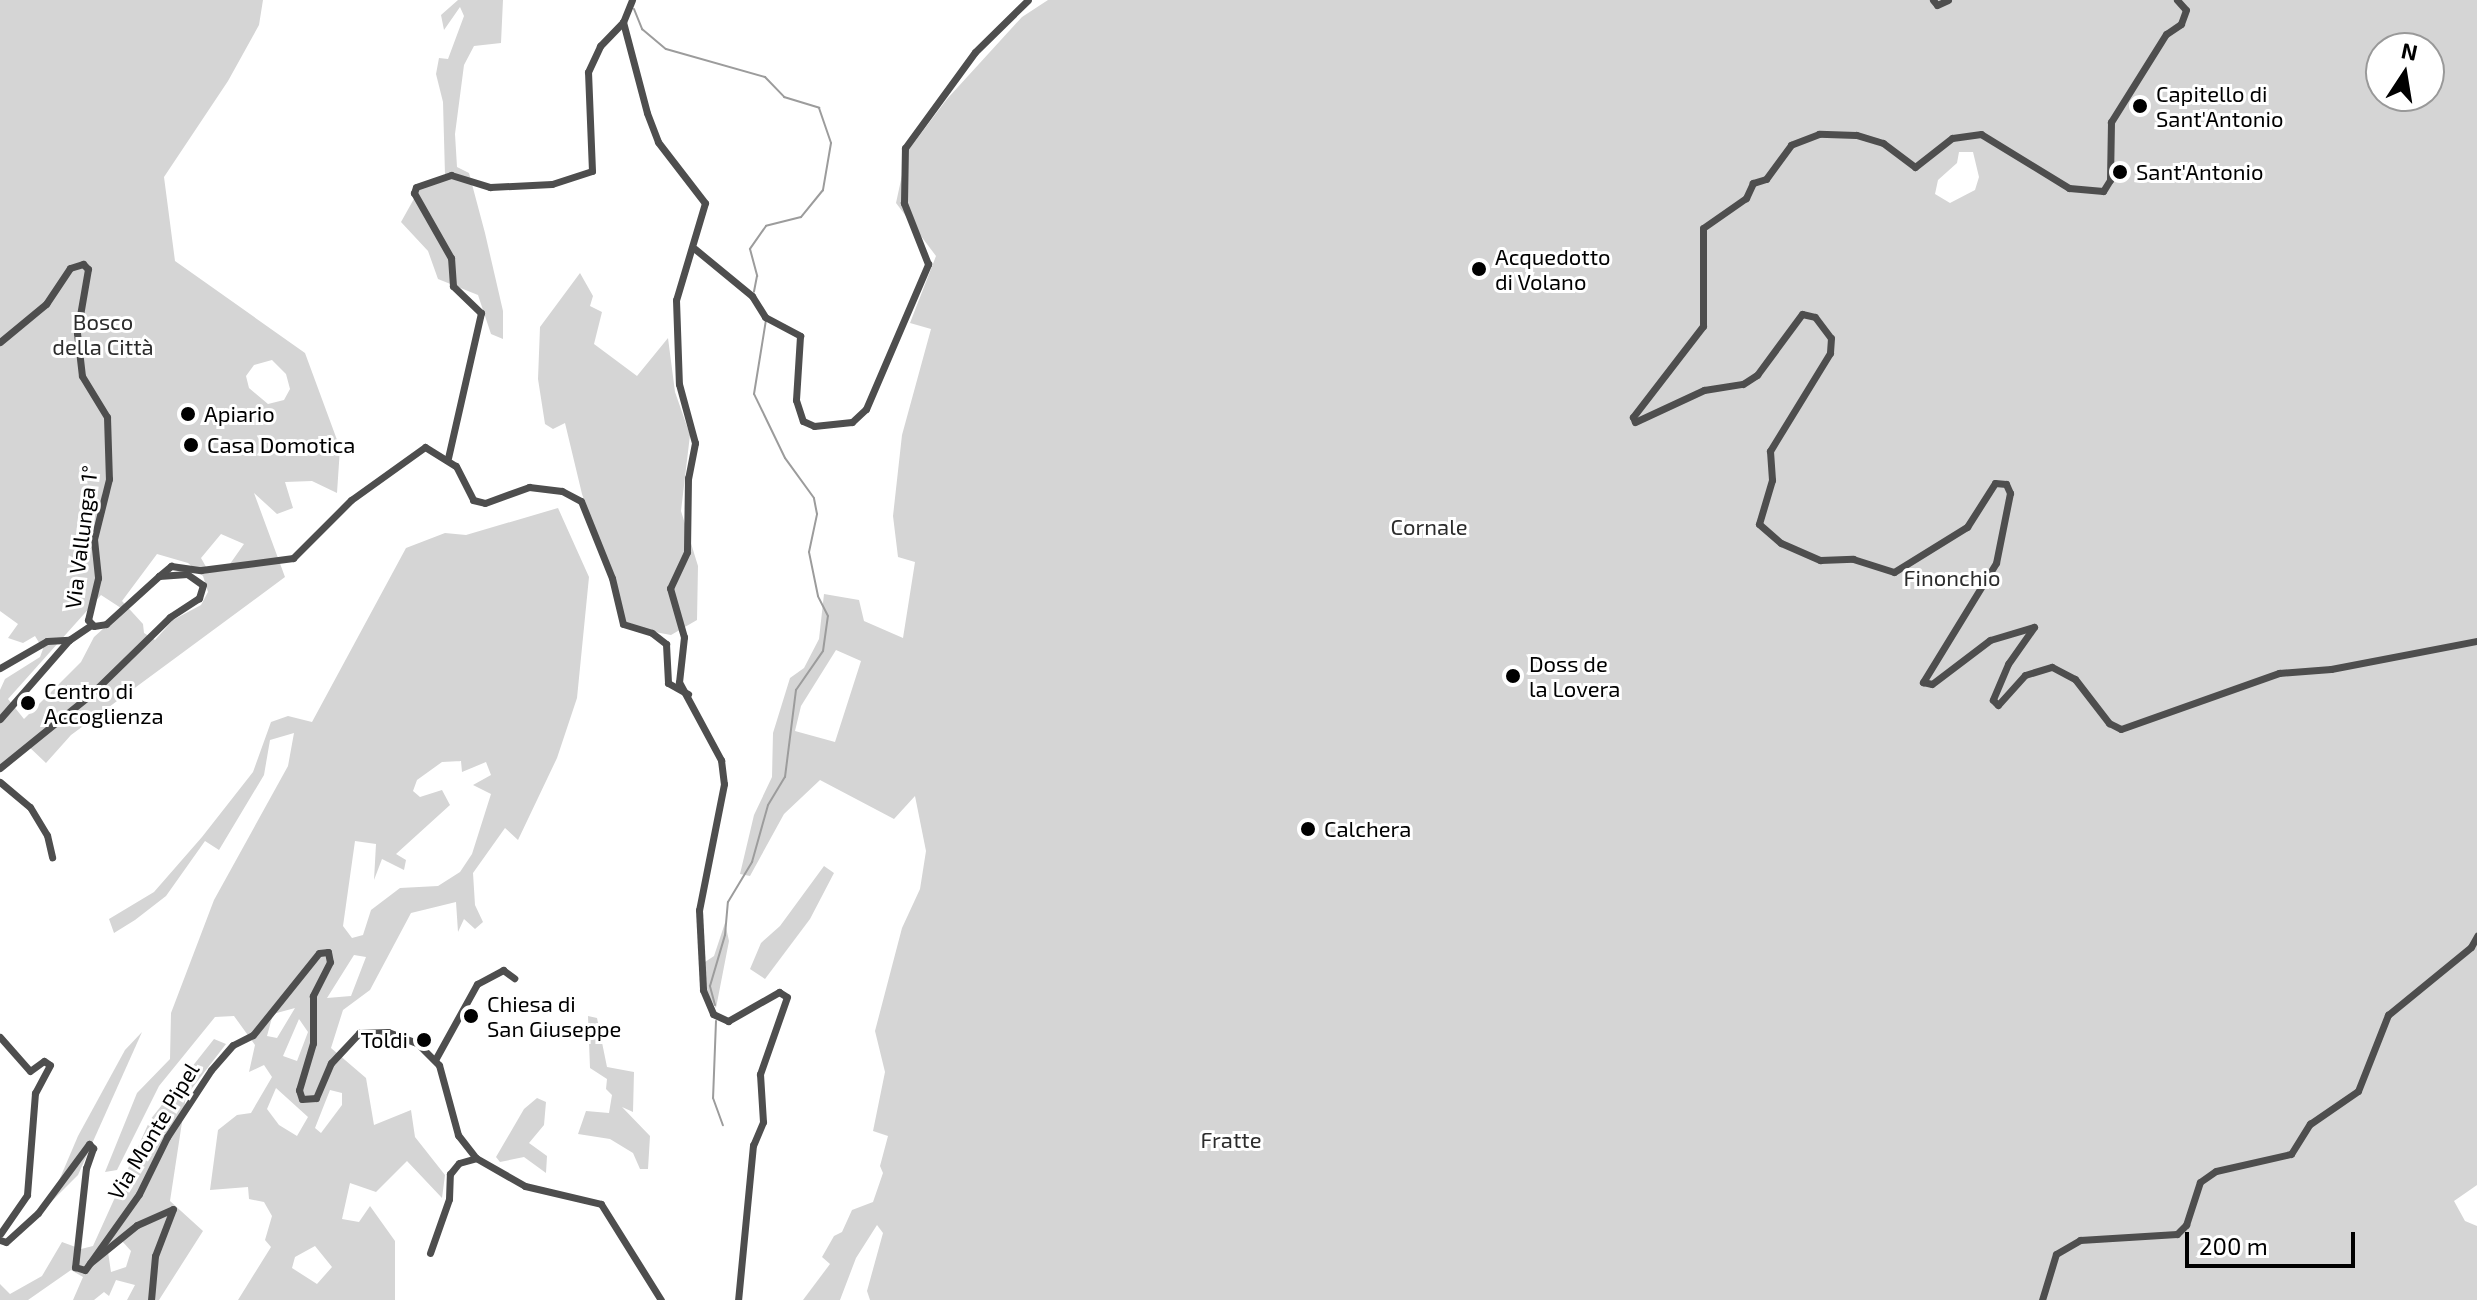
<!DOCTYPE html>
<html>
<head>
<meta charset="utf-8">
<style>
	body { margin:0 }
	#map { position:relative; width:2477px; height:1300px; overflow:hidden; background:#fff; font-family:"Exo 2",sans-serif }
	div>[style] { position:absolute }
	.green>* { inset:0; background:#d5d5d5 }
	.stream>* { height:2px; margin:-1px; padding:0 1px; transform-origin:1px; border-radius:1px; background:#9c9c9c }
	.minor>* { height:7px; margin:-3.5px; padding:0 3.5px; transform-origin:3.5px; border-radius:3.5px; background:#4e4e4e }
	.dots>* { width:22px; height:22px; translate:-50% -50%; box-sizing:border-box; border:4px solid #fff; border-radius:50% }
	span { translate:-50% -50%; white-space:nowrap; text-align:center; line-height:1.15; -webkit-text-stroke:6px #fff; paint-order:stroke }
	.poi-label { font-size:22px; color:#000 }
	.left { translate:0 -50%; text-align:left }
	.right { translate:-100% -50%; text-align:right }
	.park-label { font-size:22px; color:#2c2c2c }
	.street-label { font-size:22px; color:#000 }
	.north { position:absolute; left:2365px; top:32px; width:80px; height:80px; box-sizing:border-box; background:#fff; border:2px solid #999; border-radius:50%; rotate:12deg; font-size:22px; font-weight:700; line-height:32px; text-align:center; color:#000 }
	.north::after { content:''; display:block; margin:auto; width:28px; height:36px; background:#000; clip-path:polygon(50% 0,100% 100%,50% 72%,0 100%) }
	.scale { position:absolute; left:2185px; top:1232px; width:170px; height:36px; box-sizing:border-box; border:4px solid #000; border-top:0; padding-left:10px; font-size:24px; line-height:28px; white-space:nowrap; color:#000; -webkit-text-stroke:6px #fff; paint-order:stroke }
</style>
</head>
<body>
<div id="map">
	<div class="green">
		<i style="clip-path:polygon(evenodd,0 0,263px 0,259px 25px,228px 81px,164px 177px,175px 261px,305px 353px,340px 448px,337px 493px,312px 481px,285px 482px,293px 508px,277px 514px,254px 493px,285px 577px,71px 735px,46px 763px,26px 744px,0 767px,0 690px,5px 679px,40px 657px,43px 649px,35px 636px,23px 643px,8px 638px,18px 624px,0 611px,0 0,272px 360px,286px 374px,290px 389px,284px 400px,268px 404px,249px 388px,246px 376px,254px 365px,272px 360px,0 0,221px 534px,244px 544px,225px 571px,209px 572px,201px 558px,221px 534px,0 0,157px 554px,188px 563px,203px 576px,208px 592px,201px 605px,173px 620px,155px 640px,144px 633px,143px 624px,122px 601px,157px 554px,0 0,101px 595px,124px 610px,94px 637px,81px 662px,24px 719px,8px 699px,101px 595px)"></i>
		<i style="clip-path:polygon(458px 0,503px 0,501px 43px,474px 46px,464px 65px,455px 134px,457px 167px,469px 173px,485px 233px,503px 311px,503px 339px,491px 334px,478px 295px,438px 279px,428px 251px,401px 222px,420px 188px,445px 175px,443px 102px,436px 74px,439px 58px,448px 59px,464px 16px,460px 7px,444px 30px,441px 15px)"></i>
		<i style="clip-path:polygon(evenodd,1048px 0,2477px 0,2477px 1185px,2454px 1201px,2465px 1221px,2477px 1226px,2477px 1300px,870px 1300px,867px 1291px,883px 1233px,877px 1225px,856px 1258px,840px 1300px,803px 1300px,830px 1264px,822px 1257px,834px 1236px,842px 1232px,852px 1210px,873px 1202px,883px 1173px,880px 1166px,888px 1136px,873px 1131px,885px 1072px,875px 1031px,902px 928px,920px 889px,926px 851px,915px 796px,894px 819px,820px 780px,784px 814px,750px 876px,740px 874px,754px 815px,772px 777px,773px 733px,790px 678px,804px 668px,819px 639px,824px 594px,859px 600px,864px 621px,903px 638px,915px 562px,898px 557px,893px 516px,902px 435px,931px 329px,910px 323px,936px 256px,896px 203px,907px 152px,947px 99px,1022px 17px,1048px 0,2381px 48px,2429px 48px,2429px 96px,2381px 96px,2381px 48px,1048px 0,1959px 152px,1973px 152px,1979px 177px,1975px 190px,1950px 203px,1935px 194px,1938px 180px,1957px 163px,1959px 152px,1048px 0,836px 650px,861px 661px,835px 742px,795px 731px,801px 706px,836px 650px)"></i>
		<i style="clip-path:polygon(580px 273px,593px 296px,590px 306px,602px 312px,594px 344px,637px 376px,668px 338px,675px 392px,690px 435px,681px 511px,698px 566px,697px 620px,671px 635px,628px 627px,582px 494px,565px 423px,553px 429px,545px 424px,538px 379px,540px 327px)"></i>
		<i style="clip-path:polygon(evenodd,558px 508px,589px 577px,577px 698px,557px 758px,518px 840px,505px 828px,473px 873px,475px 905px,483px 922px,475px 929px,464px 919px,458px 932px,456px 902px,411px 913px,370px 990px,343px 1010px,331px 1048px,366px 1078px,374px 1125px,411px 1110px,415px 1137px,445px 1175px,442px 1198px,407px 1161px,376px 1192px,350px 1183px,342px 1219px,359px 1222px,370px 1206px,395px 1241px,395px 1300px,238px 1300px,271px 1247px,265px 1240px,272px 1216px,264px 1202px,249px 1199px,248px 1187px,210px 1190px,218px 1130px,237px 1115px,251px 1113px,272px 1077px,264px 1065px,249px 1072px,255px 1045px,234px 1016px,215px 1017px,159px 1086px,117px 1170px,105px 1172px,137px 1093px,170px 1059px,171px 1013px,214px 900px,288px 766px,294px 733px,270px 740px,264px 775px,219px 850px,205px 841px,166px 896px,135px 920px,114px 933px,109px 919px,154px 892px,202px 837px,253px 772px,271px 722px,288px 716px,312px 722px,406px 548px,445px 533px,466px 535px,558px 508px,461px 761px,462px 772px,486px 762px,491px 775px,473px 785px,491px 794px,472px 854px,460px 872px,438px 886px,400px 888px,371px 910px,363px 935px,352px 938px,343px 926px,355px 841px,376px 844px,374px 880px,382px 859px,404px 870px,406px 860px,396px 854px,450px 805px,442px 790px,420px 797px,413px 791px,417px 780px,442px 762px,461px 761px,558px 508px,354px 955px,366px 957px,351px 996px,327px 998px,354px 955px,558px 508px,295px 1008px,277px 1038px,267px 1036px,273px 1014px,295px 1008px,558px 508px,299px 1019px,308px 1032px,297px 1061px,283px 1056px,299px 1019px,558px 508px,276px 1088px,308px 1117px,297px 1136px,279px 1125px,267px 1109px,276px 1088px,558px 508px,330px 1090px,342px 1093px,342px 1105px,321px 1133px,315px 1128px,330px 1090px,558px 508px,315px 1246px,332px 1267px,317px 1284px,292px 1268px,295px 1257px,315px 1246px)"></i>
		<i style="clip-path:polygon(824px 866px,834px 873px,810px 919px,765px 979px,750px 969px,761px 943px,780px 926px)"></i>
		<i style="clip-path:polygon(725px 923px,729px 941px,716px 1008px,705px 991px,705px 962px,714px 956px)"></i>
		<i style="clip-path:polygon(588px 1016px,597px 1018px,607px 1067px,634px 1072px,633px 1112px,622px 1107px,650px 1136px,648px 1169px,640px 1169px,633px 1153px,610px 1139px,578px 1134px,586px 1111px,609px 1113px,612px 1095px,606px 1089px,607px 1079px,590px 1068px)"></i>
		<i style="clip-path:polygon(142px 1032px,78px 1175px,49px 1204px,78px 1136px,125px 1050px)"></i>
		<i style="clip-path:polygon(evenodd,214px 1039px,226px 1044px,186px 1096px,170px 1201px,203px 1231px,159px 1300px,127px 1300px,135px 1285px,116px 1280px,109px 1296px,104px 1292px,94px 1300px,73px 1300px,83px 1277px,71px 1270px,28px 1300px,0 1300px,0 1284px,10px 1294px,42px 1276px,62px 1242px,81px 1249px,93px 1246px,150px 1120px,214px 1039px,122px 1241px,131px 1251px,126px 1267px,111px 1272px,108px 1252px,122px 1241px)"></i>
		<i style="clip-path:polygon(537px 1098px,546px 1102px,544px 1125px,529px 1143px,547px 1156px,546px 1173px,524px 1157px,500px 1162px,496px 1157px,524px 1109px)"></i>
	</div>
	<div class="stream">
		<i style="left:634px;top:9px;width:22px;rotate:68deg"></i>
		<i style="left:642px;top:29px;width:31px;rotate:40deg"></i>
		<i style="left:666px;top:49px;width:103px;rotate:15.8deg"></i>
		<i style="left:765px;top:77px;width:28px;rotate:46deg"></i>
		<i style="left:784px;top:97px;width:37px;rotate:17deg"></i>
		<i style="left:819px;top:108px;width:37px;rotate:71deg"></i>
		<i style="left:831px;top:143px;width:48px;rotate:99.7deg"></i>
		<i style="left:823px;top:190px;width:35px;rotate:129deg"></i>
		<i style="left:801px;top:217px;width:36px;rotate:166deg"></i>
		<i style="left:766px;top:226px;width:28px;rotate:125deg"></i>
		<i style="left:750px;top:249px;width:28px;rotate:75deg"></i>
		<i style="left:757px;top:276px;width:16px;rotate:101deg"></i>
		<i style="left:715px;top:1005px;width:20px;rotate:-105deg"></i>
		<i style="left:710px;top:986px;width:53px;rotate:-73.6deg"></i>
		<i style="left:725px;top:935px;width:33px;rotate:-85deg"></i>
		<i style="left:728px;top:902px;width:47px;rotate:-59deg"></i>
		<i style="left:752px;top:862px;width:59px;rotate:-74.3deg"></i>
		<i style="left:768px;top:805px;width:33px;rotate:-59deg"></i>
		<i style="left:785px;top:777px;width:88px;rotate:-82.8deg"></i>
		<i style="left:796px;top:690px;width:47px;rotate:-55.3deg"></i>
		<i style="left:823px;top:651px;width:35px;rotate:-82deg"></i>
		<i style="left:828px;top:616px;width:22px;rotate:-117deg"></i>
		<i style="left:818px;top:596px;width:45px;rotate:-101.6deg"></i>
		<i style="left:809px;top:552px;width:39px;rotate:-78deg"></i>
		<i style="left:817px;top:514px;width:16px;rotate:-101deg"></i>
		<i style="left:814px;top:498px;width:49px;rotate:-125.9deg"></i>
		<i style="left:785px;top:458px;width:71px;rotate:-115.8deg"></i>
		<i style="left:754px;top:394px;width:75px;rotate:-80.8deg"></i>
		<i style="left:716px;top:1021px;width:77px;rotate:92.2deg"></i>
		<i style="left:713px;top:1098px;width:29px;rotate:70deg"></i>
	</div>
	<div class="minor">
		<i style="left:632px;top:0;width:24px;rotate:112deg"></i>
		<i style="left:623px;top:22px;width:94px;rotate:75.2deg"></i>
		<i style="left:647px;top:113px;width:31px;rotate:69deg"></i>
		<i style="left:658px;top:142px;width:77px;rotate:52.4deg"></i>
		<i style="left:705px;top:203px;width:101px;rotate:106.6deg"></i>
		<i style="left:676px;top:300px;width:84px;rotate:88deg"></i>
		<i style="left:679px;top:384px;width:61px;rotate:74.8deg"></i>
		<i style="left:695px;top:443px;width:36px;rotate:101deg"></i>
		<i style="left:688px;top:478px;width:74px;rotate:90.8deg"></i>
		<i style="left:687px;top:552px;width:40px;rotate:115deg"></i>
		<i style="left:670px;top:588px;width:51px;rotate:74.1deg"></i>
		<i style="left:684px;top:637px;width:45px;rotate:96.3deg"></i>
		<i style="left:679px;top:682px;width:89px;rotate:61.7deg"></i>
		<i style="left:721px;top:760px;width:24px;rotate:83deg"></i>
		<i style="left:724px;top:784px;width:128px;rotate:101.2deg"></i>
		<i style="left:699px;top:910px;width:80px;rotate:87.1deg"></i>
		<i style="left:703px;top:990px;width:26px;rotate:67deg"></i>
		<i style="left:713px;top:1014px;width:17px;rotate:25deg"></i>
		<i style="left:728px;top:1021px;width:59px;rotate:-29.6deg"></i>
		<i style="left:779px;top:992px;width:9px;rotate:32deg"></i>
		<i style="left:787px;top:997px;width:82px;rotate:109.3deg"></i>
		<i style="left:760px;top:1074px;width:48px;rotate:86.4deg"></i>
		<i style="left:763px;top:1122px;width:25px;rotate:113deg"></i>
		<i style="left:753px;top:1145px;width:156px;rotate:95.5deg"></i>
		<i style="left:1933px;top:0;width:6px;rotate:51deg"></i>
		<i style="left:1937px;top:5px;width:12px;rotate:-24deg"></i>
		<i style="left:2177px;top:0;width:13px;rotate:48deg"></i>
		<i style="left:2186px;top:10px;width:15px;rotate:110deg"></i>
		<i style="left:2181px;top:24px;width:18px;rotate:146deg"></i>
		<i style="left:2166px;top:34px;width:104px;rotate:122deg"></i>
		<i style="left:2111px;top:122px;width:58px;rotate:91deg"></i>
		<i style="left:2110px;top:180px;width:13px;rotate:122deg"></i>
		<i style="left:2103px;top:191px;width:34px;rotate:-175deg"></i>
		<i style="left:2069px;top:188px;width:103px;rotate:-148.5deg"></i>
		<i style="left:1981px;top:134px;width:29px;rotate:172deg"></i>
		<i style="left:1952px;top:138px;width:47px;rotate:141.9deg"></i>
		<i style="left:1915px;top:167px;width:40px;rotate:-143deg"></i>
		<i style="left:1883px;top:143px;width:28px;rotate:-163deg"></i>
		<i style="left:1856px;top:135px;width:37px;rotate:-178deg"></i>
		<i style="left:1819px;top:134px;width:30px;rotate:159deg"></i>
		<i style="left:1791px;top:145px;width:42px;rotate:126.3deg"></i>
		<i style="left:1766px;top:179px;width:14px;rotate:163deg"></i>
		<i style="left:1753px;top:183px;width:17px;rotate:115deg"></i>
		<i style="left:1746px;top:198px;width:52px;rotate:145.1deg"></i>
		<i style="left:1703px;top:228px;width:98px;rotate:90deg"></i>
		<i style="left:1703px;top:326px;width:115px;rotate:127.6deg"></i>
		<i style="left:1633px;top:417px;width:5px;rotate:68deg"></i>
		<i style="left:1635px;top:422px;width:76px;rotate:-24.9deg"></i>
		<i style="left:1704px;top:390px;width:39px;rotate:-9deg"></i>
		<i style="left:1743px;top:384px;width:17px;rotate:-33deg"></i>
		<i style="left:1757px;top:375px;width:76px;rotate:-53.6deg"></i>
		<i style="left:1802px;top:314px;width:13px;rotate:13deg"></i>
		<i style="left:1815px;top:317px;width:26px;rotate:53deg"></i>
		<i style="left:1831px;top:338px;width:15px;rotate:94deg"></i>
		<i style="left:1830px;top:353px;width:115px;rotate:121.5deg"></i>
		<i style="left:1770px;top:451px;width:29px;rotate:86deg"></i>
		<i style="left:1772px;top:480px;width:46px;rotate:106.5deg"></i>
		<i style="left:1759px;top:524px;width:29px;rotate:41deg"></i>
		<i style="left:1781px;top:543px;width:43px;rotate:23.6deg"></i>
		<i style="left:1820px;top:560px;width:33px;rotate:-2deg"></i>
		<i style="left:1853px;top:559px;width:43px;rotate:17.6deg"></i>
		<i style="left:1894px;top:572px;width:86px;rotate:-31.7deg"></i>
		<i style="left:1967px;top:527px;width:52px;rotate:-57.5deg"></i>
		<i style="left:1995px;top:483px;width:11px;rotate:5deg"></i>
		<i style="left:2006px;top:484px;width:10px;rotate:66deg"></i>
		<i style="left:2010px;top:493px;width:71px;rotate:101.3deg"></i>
		<i style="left:1996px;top:563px;width:140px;rotate:121.5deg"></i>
		<i style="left:1923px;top:682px;width:9px;rotate:13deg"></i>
		<i style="left:1932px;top:684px;width:73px;rotate:-37.2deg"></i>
		<i style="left:1990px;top:640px;width:46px;rotate:-16.5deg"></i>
		<i style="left:2034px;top:627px;width:45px;rotate:125.1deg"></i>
		<i style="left:2008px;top:664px;width:39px;rotate:113deg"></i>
		<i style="left:1993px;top:700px;width:7px;rotate:45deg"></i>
		<i style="left:1998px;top:705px;width:40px;rotate:-48deg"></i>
		<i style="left:2025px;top:675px;width:28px;rotate:-17deg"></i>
		<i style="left:2052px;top:667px;width:26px;rotate:28deg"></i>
		<i style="left:2075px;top:679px;width:56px;rotate:52.3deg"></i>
		<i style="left:2109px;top:723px;width:13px;rotate:27deg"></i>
		<i style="left:2121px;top:729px;width:168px;rotate:-19.5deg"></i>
		<i style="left:2279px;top:673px;width:52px;rotate:-4.4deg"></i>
		<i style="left:2331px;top:669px;width:149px;rotate:-10.9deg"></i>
		<i style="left:695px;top:249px;width:74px;rotate:39.5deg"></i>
		<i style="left:752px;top:296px;width:25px;rotate:58deg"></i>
		<i style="left:765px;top:317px;width:40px;rotate:28deg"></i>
		<i style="left:800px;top:336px;width:64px;rotate:93.6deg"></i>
		<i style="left:796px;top:400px;width:22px;rotate:72deg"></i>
		<i style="left:803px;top:421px;width:12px;rotate:24deg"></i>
		<i style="left:814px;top:426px;width:38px;rotate:-6deg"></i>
		<i style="left:852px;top:422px;width:19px;rotate:-43deg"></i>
		<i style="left:866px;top:409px;width:158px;rotate:-66.8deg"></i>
		<i style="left:928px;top:264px;width:66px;rotate:-111.5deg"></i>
		<i style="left:904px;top:203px;width:55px;rotate:-89deg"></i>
		<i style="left:905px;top:148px;width:119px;rotate:-53.9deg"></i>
		<i style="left:975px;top:52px;width:74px;rotate:-44.5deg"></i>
		<i style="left:0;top:342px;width:60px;rotate:-39.6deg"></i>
		<i style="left:46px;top:304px;width:43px;rotate:-56.3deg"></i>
		<i style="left:70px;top:268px;width:14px;rotate:-17deg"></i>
		<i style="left:83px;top:264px;width:7px;rotate:45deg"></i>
		<i style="left:88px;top:269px;width:65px;rotate:99.8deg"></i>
		<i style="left:77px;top:333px;width:43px;rotate:83.4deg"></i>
		<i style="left:82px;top:376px;width:48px;rotate:58.6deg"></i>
		<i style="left:107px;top:417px;width:62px;rotate:88.2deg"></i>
		<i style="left:109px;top:479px;width:62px;rotate:104deg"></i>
		<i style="left:94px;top:539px;width:39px;rotate:84deg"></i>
		<i style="left:98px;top:578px;width:43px;rotate:103.4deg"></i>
		<i style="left:88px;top:620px;width:8px;rotate:45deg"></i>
		<i style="left:94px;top:626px;width:12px;rotate:-9deg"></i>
		<i style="left:106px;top:624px;width:72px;rotate:-42.2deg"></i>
		<i style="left:159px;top:576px;width:28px;rotate:-4deg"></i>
		<i style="left:187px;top:574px;width:19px;rotate:35deg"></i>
		<i style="left:203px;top:585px;width:14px;rotate:107deg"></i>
		<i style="left:199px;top:598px;width:35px;rotate:147deg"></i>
		<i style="left:170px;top:617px;width:112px;rotate:135.7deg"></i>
		<i style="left:90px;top:695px;width:116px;rotate:141deg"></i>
		<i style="left:448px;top:458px;width:149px;rotate:-77.2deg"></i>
		<i style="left:481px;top:313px;width:39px;rotate:-136deg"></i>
		<i style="left:453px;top:286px;width:28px;rotate:-94deg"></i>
		<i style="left:451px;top:258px;width:75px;rotate:-119.6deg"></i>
		<i style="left:414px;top:193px;width:6px;rotate:-72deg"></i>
		<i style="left:416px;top:187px;width:37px;rotate:-19deg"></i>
		<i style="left:451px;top:175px;width:41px;rotate:17.1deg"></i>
		<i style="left:490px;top:187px;width:62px;rotate:-2.8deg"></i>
		<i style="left:552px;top:184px;width:42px;rotate:-18deg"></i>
		<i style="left:592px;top:171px;width:99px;rotate:-92.3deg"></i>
		<i style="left:588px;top:72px;width:29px;rotate:-65deg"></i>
		<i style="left:600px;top:46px;width:33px;rotate:-46deg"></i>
		<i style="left:159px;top:576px;width:16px;rotate:-40deg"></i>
		<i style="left:171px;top:566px;width:30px;rotate:8deg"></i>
		<i style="left:201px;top:570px;width:93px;rotate:-7.4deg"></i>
		<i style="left:293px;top:558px;width:82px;rotate:-45deg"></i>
		<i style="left:351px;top:500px;width:91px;rotate:-35.6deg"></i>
		<i style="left:425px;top:447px;width:36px;rotate:32deg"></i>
		<i style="left:456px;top:466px;width:38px;rotate:63deg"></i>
		<i style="left:473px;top:500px;width:12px;rotate:14deg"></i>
		<i style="left:485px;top:503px;width:47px;rotate:-20deg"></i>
		<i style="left:529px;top:487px;width:33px;rotate:7deg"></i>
		<i style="left:562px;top:491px;width:21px;rotate:28deg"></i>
		<i style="left:581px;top:501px;width:83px;rotate:68.1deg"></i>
		<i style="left:612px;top:578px;width:47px;rotate:76.6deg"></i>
		<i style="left:623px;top:624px;width:30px;rotate:17deg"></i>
		<i style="left:652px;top:633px;width:18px;rotate:38deg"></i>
		<i style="left:666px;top:644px;width:39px;rotate:87deg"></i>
		<i style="left:668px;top:683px;width:23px;rotate:29deg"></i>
		<i style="left:0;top:668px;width:54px;rotate:-29.9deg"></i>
		<i style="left:47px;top:641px;width:22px;rotate:-3deg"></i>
		<i style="left:0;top:719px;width:105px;rotate:-48.9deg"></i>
		<i style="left:69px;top:640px;width:27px;rotate:-34deg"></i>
		<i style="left:0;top:782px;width:39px;rotate:40deg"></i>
		<i style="left:30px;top:807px;width:33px;rotate:59deg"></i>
		<i style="left:47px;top:835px;width:23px;rotate:77deg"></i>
		<i style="left:0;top:1037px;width:45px;rotate:48.6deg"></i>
		<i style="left:30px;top:1071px;width:17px;rotate:-36deg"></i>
		<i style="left:44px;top:1061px;width:7px;rotate:34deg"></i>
		<i style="left:50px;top:1065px;width:32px;rotate:118deg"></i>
		<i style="left:35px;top:1093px;width:102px;rotate:94.5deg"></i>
		<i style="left:27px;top:1195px;width:47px;rotate:124.7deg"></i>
		<i style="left:435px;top:1060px;width:87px;rotate:-61.1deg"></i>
		<i style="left:477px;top:984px;width:30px;rotate:-28deg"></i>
		<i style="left:503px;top:970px;width:14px;rotate:36deg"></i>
		<i style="left:0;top:1240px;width:6px;rotate:18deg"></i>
		<i style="left:6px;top:1242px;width:43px;rotate:-42.2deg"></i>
		<i style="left:38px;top:1213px;width:86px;rotate:-53.5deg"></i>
		<i style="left:89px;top:1144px;width:6px;rotate:45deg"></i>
		<i style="left:93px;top:1148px;width:21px;rotate:109deg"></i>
		<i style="left:86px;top:1168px;width:100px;rotate:96.3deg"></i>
		<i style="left:75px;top:1267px;width:10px;rotate:17deg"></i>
		<i style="left:85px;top:1270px;width:93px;rotate:-54.6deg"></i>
		<i style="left:139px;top:1194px;width:64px;rotate:-63.8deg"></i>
		<i style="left:167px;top:1137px;width:80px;rotate:-56.7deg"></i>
		<i style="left:211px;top:1070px;width:33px;rotate:-49deg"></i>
		<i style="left:233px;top:1045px;width:22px;rotate:-27deg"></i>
		<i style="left:253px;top:1035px;width:105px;rotate:-51.2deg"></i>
		<i style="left:319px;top:953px;width:9px;rotate:-6deg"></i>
		<i style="left:328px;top:952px;width:10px;rotate:79deg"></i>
		<i style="left:330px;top:962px;width:38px;rotate:117deg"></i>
		<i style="left:313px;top:996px;width:47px;rotate:90deg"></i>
		<i style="left:313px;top:1043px;width:49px;rotate:106.6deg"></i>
		<i style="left:299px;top:1090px;width:9px;rotate:72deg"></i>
		<i style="left:302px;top:1099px;width:14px;rotate:-4deg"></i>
		<i style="left:316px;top:1098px;width:38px;rotate:-67deg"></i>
		<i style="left:331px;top:1063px;width:41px;rotate:-47deg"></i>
		<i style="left:359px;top:1033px;width:29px;rotate:-2deg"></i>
		<i style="left:388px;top:1032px;width:31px;rotate:21deg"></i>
		<i style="left:417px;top:1043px;width:31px;rotate:45deg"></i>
		<i style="left:439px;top:1065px;width:73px;rotate:74.8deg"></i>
		<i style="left:458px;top:1135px;width:29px;rotate:52deg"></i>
		<i style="left:476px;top:1158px;width:56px;rotate:29.7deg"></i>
		<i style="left:525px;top:1186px;width:78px;rotate:13.3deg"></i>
		<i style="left:601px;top:1204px;width:113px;rotate:58deg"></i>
		<i style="left:430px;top:1253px;width:57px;rotate:-70.6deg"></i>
		<i style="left:449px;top:1199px;width:25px;rotate:-88deg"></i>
		<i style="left:450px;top:1174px;width:14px;rotate:-51deg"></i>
		<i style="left:459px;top:1163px;width:18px;rotate:-16deg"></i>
		<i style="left:90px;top:1263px;width:60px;rotate:-39deg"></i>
		<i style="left:137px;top:1225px;width:39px;rotate:-24deg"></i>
		<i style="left:173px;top:1209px;width:50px;rotate:111deg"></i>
		<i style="left:155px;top:1256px;width:44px;rotate:95.2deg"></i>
		<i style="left:2042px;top:1300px;width:48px;rotate:-73.1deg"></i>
		<i style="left:2056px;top:1254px;width:28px;rotate:-30deg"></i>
		<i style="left:2080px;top:1240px;width:97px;rotate:-3.5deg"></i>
		<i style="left:2177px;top:1234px;width:13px;rotate:-45deg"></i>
		<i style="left:2186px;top:1225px;width:45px;rotate:-72deg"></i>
		<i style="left:2200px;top:1182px;width:19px;rotate:-35deg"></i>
		<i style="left:2216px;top:1171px;width:77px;rotate:-12.8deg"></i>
		<i style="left:2291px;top:1154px;width:36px;rotate:-58deg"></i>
		<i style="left:2310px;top:1124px;width:58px;rotate:-34.5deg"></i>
		<i style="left:2358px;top:1091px;width:82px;rotate:-68.5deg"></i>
		<i style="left:2388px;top:1015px;width:107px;rotate:-39.3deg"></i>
		<i style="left:2471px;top:947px;width:13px;rotate:-61deg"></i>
	</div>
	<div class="dots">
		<i style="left:2140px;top:106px;background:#000"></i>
		<i style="left:2120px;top:172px;background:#000"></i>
		<i style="left:1479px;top:269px;background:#000"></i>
		<i style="left:188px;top:414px;background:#000"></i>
		<i style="left:191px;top:445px;background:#000"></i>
		<i style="left:1513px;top:676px;background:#000"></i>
		<i style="left:28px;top:703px;background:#000"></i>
		<i style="left:1308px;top:829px;background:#000"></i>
		<i style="left:471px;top:1016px;background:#000"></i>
		<i style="left:424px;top:1040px;background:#000"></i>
	</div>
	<div class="poi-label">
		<span class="left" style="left:2156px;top:106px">Capitello di<br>Sant'Antonio</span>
		<span class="left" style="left:2136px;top:172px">Sant'Antonio</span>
		<span class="left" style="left:1495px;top:269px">Acquedotto<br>di Volano</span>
		<span class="left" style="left:204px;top:414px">Apiario</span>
		<span class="left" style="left:207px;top:445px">Casa Domotica</span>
		<span class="left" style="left:1529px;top:676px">Doss de<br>la Lovera</span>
		<span class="left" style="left:44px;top:703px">Centro di<br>Accoglienza</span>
		<span class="left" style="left:1324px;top:829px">Calchera</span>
		<span class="left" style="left:487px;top:1016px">Chiesa di<br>San Giuseppe</span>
		<span class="right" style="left:408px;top:1040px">Toldi</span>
	</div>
	<div class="park-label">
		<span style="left:103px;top:334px">Bosco<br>della Città</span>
		<span style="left:1429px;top:527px">Cornale</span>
		<span style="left:1952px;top:578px">Finonchio</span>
		<span style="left:1231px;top:1140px">Fratte</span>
	</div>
	<div class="street-label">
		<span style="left:81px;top:537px;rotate:-83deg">Via Vallunga 1°</span>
		<span style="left:153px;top:1131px;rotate:-59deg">Via Monte Pipel</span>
	</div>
	<div class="north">N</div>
	<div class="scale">200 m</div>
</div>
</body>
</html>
